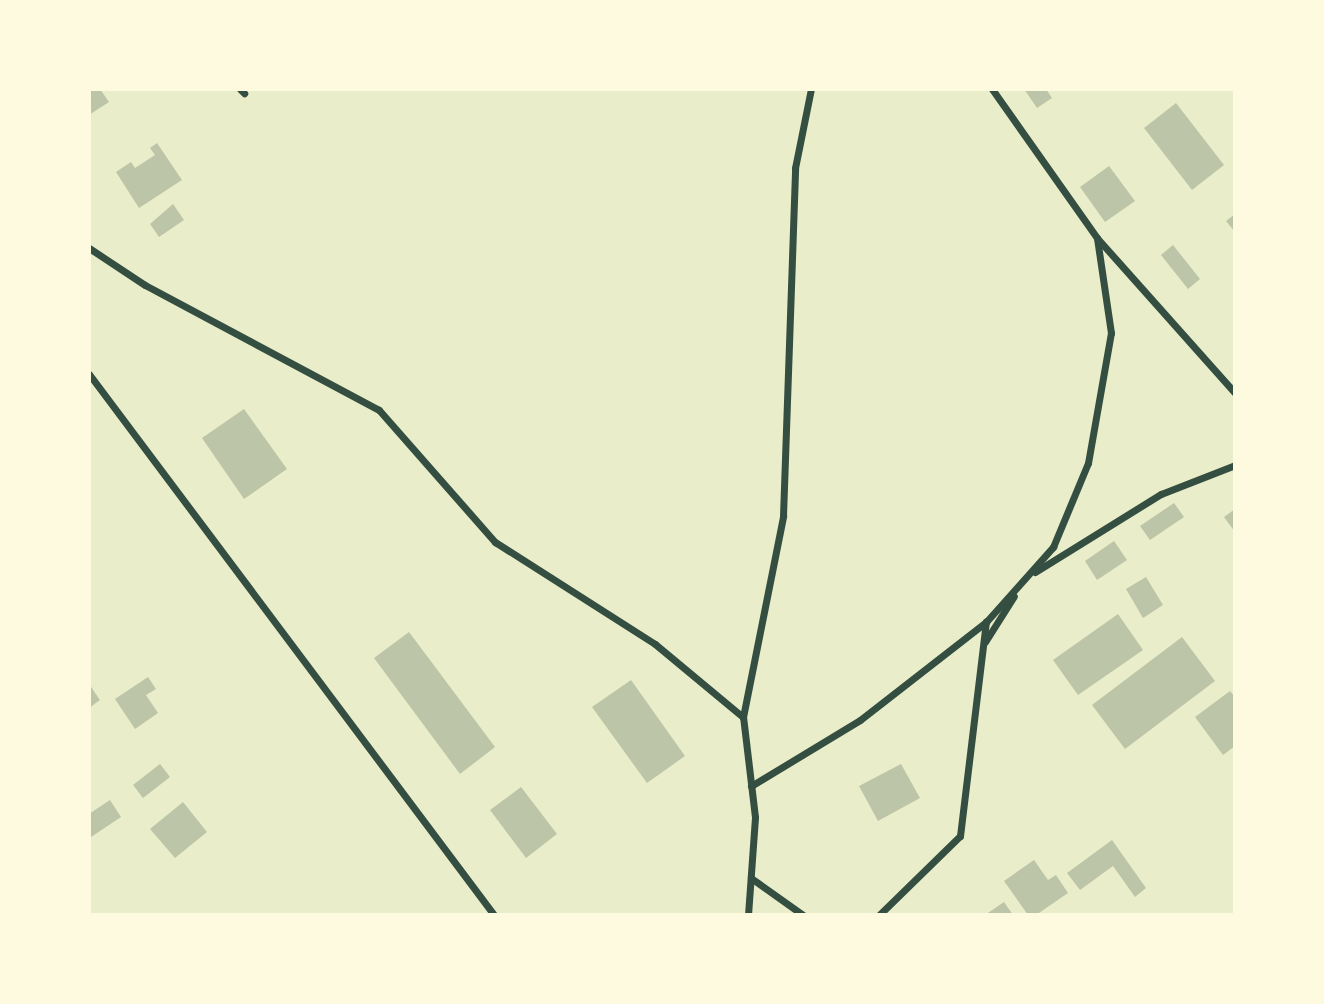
<!DOCTYPE html>
<html>
<head>
<meta charset="utf-8">
<style>
	body { margin:0 }
	#map { position:relative; width:1324px; height:1004px; overflow:hidden; background:#e9edc9; font-family:Raleway,sans-serif }
	div>[style] { position:absolute }
	.building>* { inset:0; background:#bcc5a7 }
	.minor>* { height:7px; margin:-3.5px; padding:0 3.5px; transform-origin:3.5px; border-radius:3.5px; background:#344e41 }
	span { translate:-50% -50%; white-space:nowrap; text-align:center; line-height:1.15; -webkit-text-stroke:6px #fefae0; paint-order:stroke }
	.frame { position:absolute; inset:0; border:91px solid #fefae0; pointer-events:none }
</style>
</head>
<body>
<div id="map">
	<div class="building">
		<i style="clip-path:polygon(89px 89px,100px 89px,109px 102px,89px 115px)"></i>
		<i style="clip-path:polygon(1024px 89px,1046px 89px,1052px 98px,1037px 108px)"></i>
		<i style="clip-path:polygon(1176px 103px,1224px 165px,1192px 190px,1144px 128px)"></i>
		<i style="clip-path:polygon(157px 143px,182px 180px,139px 208px,116px 172px,131px 162px,135px 168px,155px 155px,150px 148px)"></i>
		<i style="clip-path:polygon(1109px 166px,1135px 201px,1105px 222px,1080px 187px)"></i>
		<i style="clip-path:polygon(173px 204px,184px 220px,159px 237px,150px 224px)"></i>
		<i style="clip-path:polygon(1235px 214px,1235px 232px,1226px 221px)"></i>
		<i style="clip-path:polygon(1173px 245px,1200px 279px,1188px 289px,1161px 255px)"></i>
		<i style="clip-path:polygon(244px 409px,287px 469px,244px 499px,202px 438px)"></i>
		<i style="clip-path:polygon(1174px 503px,1184px 517px,1150px 540px,1140px 526px)"></i>
		<i style="clip-path:polygon(1235px 509px,1235px 532px,1224px 517px)"></i>
		<i style="clip-path:polygon(1114px 541px,1127px 560px,1097px 580px,1085px 561px)"></i>
		<i style="clip-path:polygon(1146px 577px,1163px 605px,1143px 618px,1126px 589px)"></i>
		<i style="clip-path:polygon(1118px 614px,1143px 650px,1078px 695px,1053px 660px)"></i>
		<i style="clip-path:polygon(409px 632px,495px 747px,460px 774px,374px 658px)"></i>
		<i style="clip-path:polygon(1182px 637px,1215px 681px,1125px 749px,1092px 705px)"></i>
		<i style="clip-path:polygon(148px 677px,156px 689px,146px 695px,158px 713px,135px 729px,115px 699px)"></i>
		<i style="clip-path:polygon(631px 680px,685px 756px,647px 783px,592px 707px)"></i>
		<i style="clip-path:polygon(89px 684px,100px 700px,89px 708px)"></i>
		<i style="clip-path:polygon(1230px 691px,1235px 697px,1235px 746px,1223px 755px,1195px 717px)"></i>
		<i style="clip-path:polygon(160px 764px,170px 777px,143px 798px,133px 785px)"></i>
		<i style="clip-path:polygon(901px 764px,920px 798px,878px 821px,859px 786px)"></i>
		<i style="clip-path:polygon(521px 787px,557px 834px,526px 858px,490px 810px)"></i>
		<i style="clip-path:polygon(110px 800px,121px 817px,91px 837px,89px 814px)"></i>
		<i style="clip-path:polygon(183px 802px,207px 832px,175px 858px,150px 829px)"></i>
		<i style="clip-path:polygon(1112px 840px,1146px 888px,1135px 897px,1113px 866px,1080px 890px,1067px 873px)"></i>
		<i style="clip-path:polygon(1034px 860px,1048px 880px,1056px 875px,1068px 893px,1036px 915px,1028px 915px,1004px 881px)"></i>
		<i style="clip-path:polygon(1004px 902px,1013px 915px,985px 915px)"></i>
	</div>
	<div class="minor">
		<i style="left:240px;top:89px;width:6px;rotate:45deg"></i>
		<i style="left:992px;top:89px;width:182px;rotate:54.8deg"></i>
		<i style="left:1097px;top:238px;width:208px;rotate:48.3deg"></i>
		<i style="left:89px;top:248px;width:67px;rotate:33.5deg"></i>
		<i style="left:145px;top:285px;width:265px;rotate:28.1deg"></i>
		<i style="left:379px;top:410px;width:176px;rotate:48.7deg"></i>
		<i style="left:495px;top:542px;width:190px;rotate:32.5deg"></i>
		<i style="left:655px;top:644px;width:114px;rotate:39.7deg"></i>
		<i style="left:89px;top:374px;width:676px;rotate:53.18deg"></i>
		<i style="left:1035px;top:572px;width:148px;rotate:-31.8deg"></i>
		<i style="left:1161px;top:494px;width:79px;rotate:-21.4deg"></i>
		<i style="left:985px;top:642px;width:54px;rotate:-57.8deg"></i>
		<i style="left:751px;top:786px;width:127px;rotate:-31.2deg"></i>
		<i style="left:860px;top:720px;width:160px;rotate:-37.9deg"></i>
		<i style="left:751px;top:878px;width:64px;rotate:35.4deg"></i>
		<i style="left:748px;top:915px;width:98px;rotate:-85.9deg"></i>
		<i style="left:755px;top:817px;width:101px;rotate:-96.8deg"></i>
		<i style="left:743px;top:717px;width:205px;rotate:-78.7deg"></i>
		<i style="left:783px;top:516px;width:348px;rotate:-88deg"></i>
		<i style="left:795px;top:168px;width:81px;rotate:-78.6deg"></i>
		<i style="left:879px;top:915px;width:113px;rotate:-44.3deg"></i>
		<i style="left:960px;top:836px;width:216px;rotate:-83.1deg"></i>
		<i style="left:986px;top:622px;width:101px;rotate:-48.2deg"></i>
		<i style="left:1053px;top:547px;width:91px;rotate:-67.4deg"></i>
		<i style="left:1088px;top:463px;width:132px;rotate:-80deg"></i>
		<i style="left:1111px;top:333px;width:96px;rotate:-98.4deg"></i>
	</div>
	<div class="frame"></div>
</div>
</body>
</html>
